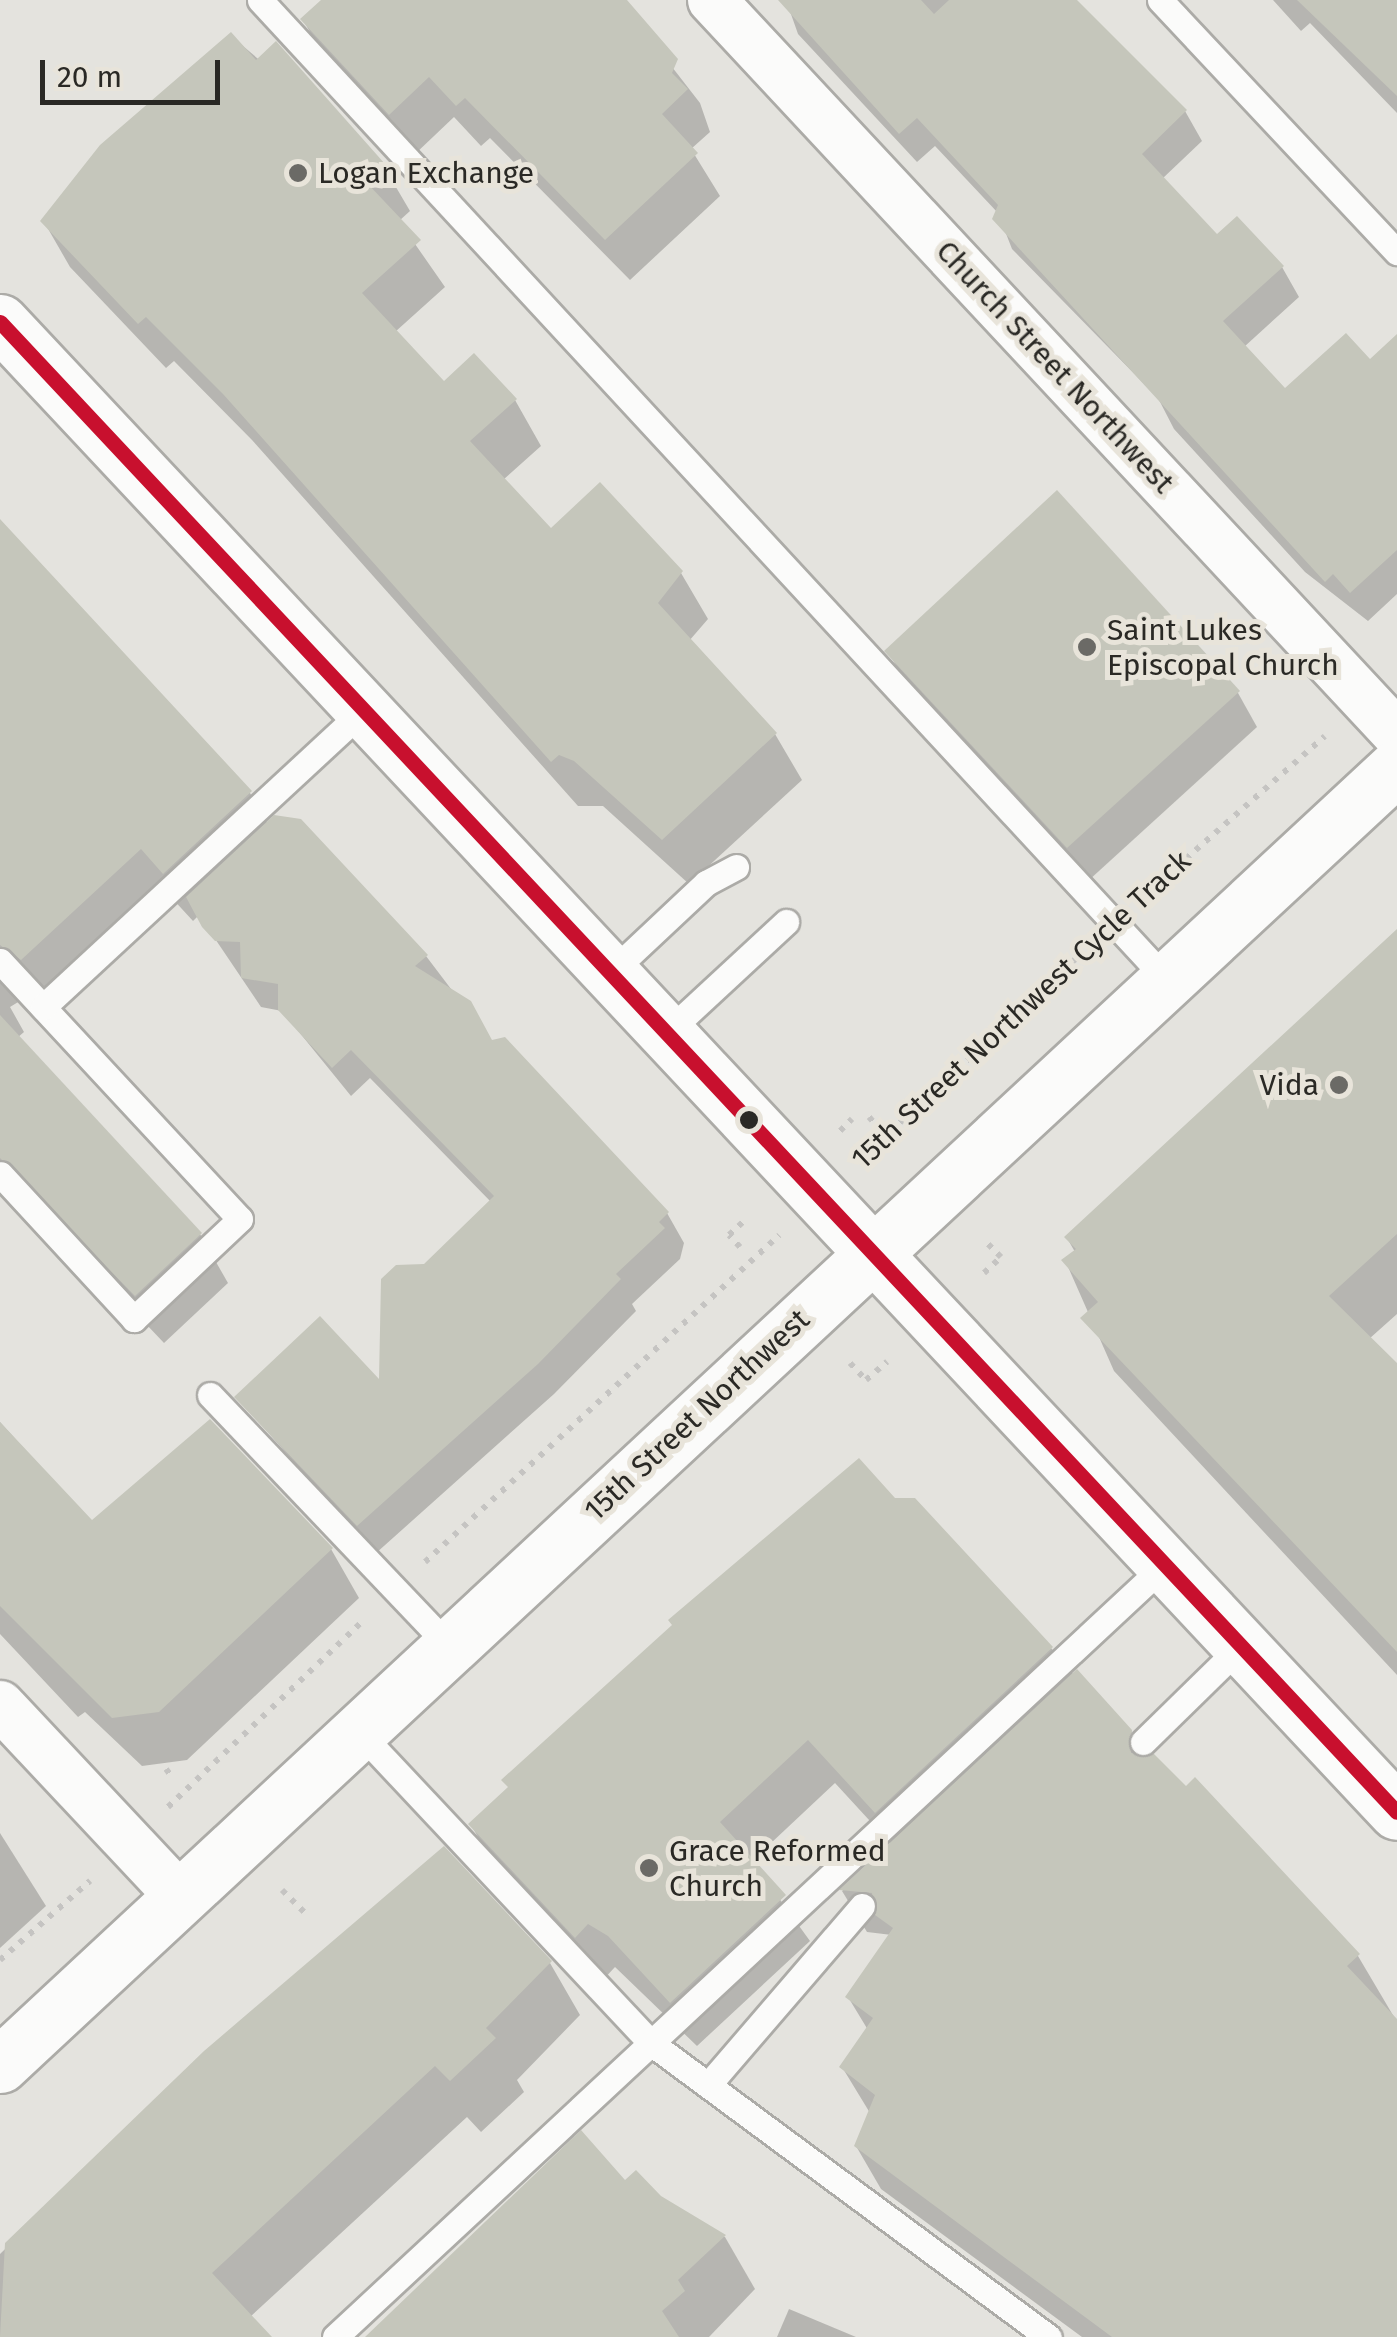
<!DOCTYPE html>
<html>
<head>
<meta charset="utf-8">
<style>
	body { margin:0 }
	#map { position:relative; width:1397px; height:2337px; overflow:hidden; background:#e4e3de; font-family:"Fira Sans",sans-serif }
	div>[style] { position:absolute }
	.shadow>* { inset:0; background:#0003 }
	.building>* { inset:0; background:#c5c6bb }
	.path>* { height:6px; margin-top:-3px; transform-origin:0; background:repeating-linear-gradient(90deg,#c5c4c2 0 5px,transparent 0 13px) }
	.roads { filter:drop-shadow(2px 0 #acaba7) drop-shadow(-2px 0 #acaba7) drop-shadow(0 2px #acaba7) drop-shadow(0 -2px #acaba7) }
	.lane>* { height:25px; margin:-12.5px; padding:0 12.5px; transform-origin:12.5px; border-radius:12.5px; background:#fbfbfa }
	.street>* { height:48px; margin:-24px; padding:0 24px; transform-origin:24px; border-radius:24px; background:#fbfbfa }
	.secondary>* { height:55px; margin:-27.5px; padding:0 27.5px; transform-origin:27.5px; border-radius:27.5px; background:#fbfbfa }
	.bus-1>* { height:15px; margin:-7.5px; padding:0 7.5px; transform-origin:7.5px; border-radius:7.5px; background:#c8102e }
	.dots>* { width:28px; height:28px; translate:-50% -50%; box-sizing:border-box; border:5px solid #e8e4da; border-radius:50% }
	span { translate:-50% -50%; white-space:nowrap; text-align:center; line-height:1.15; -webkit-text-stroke:10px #e8e4da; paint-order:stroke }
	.poi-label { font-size:30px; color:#2a2925 }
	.left { translate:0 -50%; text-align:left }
	.right { translate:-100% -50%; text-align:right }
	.street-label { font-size:30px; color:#2a2925 }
	.scale { position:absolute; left:40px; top:60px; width:180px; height:45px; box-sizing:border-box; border:5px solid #2a2925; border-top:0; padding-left:12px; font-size:30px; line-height:35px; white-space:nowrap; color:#2a2925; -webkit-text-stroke:8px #e8e4da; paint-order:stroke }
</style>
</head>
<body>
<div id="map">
	<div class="shadow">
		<i style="clip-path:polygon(324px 0,620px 0,700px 103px,710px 132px,691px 149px,720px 196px,630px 280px,490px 138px,481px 146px,454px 117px,414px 155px,327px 61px,303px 20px)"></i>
		<i style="clip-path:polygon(786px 0,1062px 0,1185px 111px,1202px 141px,1162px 179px,1217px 237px,1282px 267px,1299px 297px,1244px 347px,1285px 392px,1370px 363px,1397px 338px,1397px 594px,1368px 621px,1305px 572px,1174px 429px,1158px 398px,1012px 249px,998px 213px,935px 146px,917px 162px,798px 34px)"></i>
		<i style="clip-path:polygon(1273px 0,1397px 0,1397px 113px,1310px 23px,1301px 31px)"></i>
		<i style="clip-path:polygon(230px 35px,383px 165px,410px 211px,399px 221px,445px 287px,395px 332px,444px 384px,515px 400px,541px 446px,503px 480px,551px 532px,681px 573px,708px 619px,689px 641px,775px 734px,802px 780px,689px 884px,603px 806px,578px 806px,252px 440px,174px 361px,166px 368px,70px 267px,43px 220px)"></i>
		<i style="clip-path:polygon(0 523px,250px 793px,268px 824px,426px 956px,492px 1043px,667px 1213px,684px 1243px,680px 1259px,632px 1304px,636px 1311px,554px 1394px,375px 1554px,237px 1397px,381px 1385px,425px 1267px,491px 1202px,370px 1078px,351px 1096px,282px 1011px,261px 1007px,199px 915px,193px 921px,170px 896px,50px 1007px,33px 993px,10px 1007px,24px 1032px,17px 1038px,200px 1234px,228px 1283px,164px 1343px,0 1170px)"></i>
		<i style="clip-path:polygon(888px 651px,1238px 693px,1257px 727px,1088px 881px,907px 685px)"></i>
		<i style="clip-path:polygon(1397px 932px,1397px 1314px,1369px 1339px,1397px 1367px,1397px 1675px,1114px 1371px,1065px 1260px,1075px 1252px,1067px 1238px)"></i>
		<i style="clip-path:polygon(0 1422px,92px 1524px,331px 1549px,359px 1598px,187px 1760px,142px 1766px,85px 1712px,78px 1717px,0 1634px)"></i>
		<i style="clip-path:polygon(893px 1500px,1051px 1648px,1143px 1756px,1358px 1956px,1397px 2022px,1397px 2337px,1082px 2337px,881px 2189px,856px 2146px,870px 2113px,842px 2067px,868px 2030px,848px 1997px,892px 1935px,867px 1932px,842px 1891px,892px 1845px,835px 1783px,752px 1861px,810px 1941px,697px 2046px,615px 1967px,602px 1981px,497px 1869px,471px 1825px)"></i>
		<i style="clip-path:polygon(0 1833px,46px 1906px,0 1948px)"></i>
		<i style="clip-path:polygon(550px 1963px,580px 2015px,517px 2080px,524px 2092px,481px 2132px,467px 2117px,250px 2317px,269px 2337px,0 2337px,0 2254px,206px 2053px)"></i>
		<i style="clip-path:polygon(625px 2183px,725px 2237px,755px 2289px,709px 2337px,366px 2337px)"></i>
		<i style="clip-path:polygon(789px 2309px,856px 2337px,777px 2337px)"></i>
	</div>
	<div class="building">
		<i style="clip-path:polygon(321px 0,627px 0,678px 59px,672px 73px,688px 89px,662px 114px,698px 153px,605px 240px,465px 98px,456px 106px,429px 77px,389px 115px,300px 19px)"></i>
		<i style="clip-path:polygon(778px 0,921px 0,934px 14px,949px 0,1077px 0,1187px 110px,1142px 154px,1217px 234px,1237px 216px,1284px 266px,1223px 321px,1285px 388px,1346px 333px,1370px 359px,1397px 334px,1397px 550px,1350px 593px,1333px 574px,1325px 582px,992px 219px,998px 205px,917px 118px,899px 134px)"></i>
		<i style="clip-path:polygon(1297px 0,1397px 0,1397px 96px)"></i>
		<i style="clip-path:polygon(231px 32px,256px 60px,276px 41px,385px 164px,366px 182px,421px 240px,362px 293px,444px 381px,474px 353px,517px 399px,470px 441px,551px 528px,600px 482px,683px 571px,658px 603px,777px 733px,662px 840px,574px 761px,559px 755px,551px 762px,223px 394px,146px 317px,138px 324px,40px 221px,100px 145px)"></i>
		<i style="clip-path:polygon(1057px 490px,1240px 691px,1067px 848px,884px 651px)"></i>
		<i style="clip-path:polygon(0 519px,252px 791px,163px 874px,141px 849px,21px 960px,0 945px)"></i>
		<i style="clip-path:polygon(274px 815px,301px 819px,428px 955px,415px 966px,471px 1001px,492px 1040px,505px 1037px,669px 1212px,659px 1222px,665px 1228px,616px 1274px,621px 1279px,538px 1364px,357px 1526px,234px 1397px,320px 1316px,379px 1379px,381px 1279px,396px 1265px,424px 1264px,494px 1196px,351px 1050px,332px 1068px,278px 1010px,278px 984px,241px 978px,240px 942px,215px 941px,202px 927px,186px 897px)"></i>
		<i style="clip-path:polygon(1397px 929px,1397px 1234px,1329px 1296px,1397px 1363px,1397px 1652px,1080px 1318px,1098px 1302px,1061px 1260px,1076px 1249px,1064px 1237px)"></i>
		<i style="clip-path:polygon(0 1015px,202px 1233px,135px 1296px,0 1158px)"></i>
		<i style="clip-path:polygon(210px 1419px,333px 1548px,159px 1712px,112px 1718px,0 1606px,0 1422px,92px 1520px)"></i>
		<i style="clip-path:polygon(859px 1458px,895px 1498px,915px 1498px,1053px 1647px,875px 1813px,808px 1740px,720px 1822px,786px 1895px,670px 2003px,608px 1936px,588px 1924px,575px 1938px,468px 1824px,508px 1787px,501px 1780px,672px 1625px,668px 1620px)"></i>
		<i style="clip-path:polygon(1077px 1669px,1132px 1730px,1131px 1753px,1154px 1754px,1186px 1786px,1195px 1777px,1360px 1954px,1347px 1966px,1397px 2019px,1397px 2337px,1112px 2337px,854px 2146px,875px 2095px,839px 2067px,873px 2018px,845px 1997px,893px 1928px,875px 1915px,872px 1893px,839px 1890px)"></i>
		<i style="clip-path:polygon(444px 1846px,552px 1961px,486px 2028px,496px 2038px,450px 2081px,435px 2066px,212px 2273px,272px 2337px,0 2337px,5px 2243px,204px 2051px)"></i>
		<i style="clip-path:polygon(581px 2130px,625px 2180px,636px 2170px,661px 2196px,726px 2235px,678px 2280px,685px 2291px,662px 2311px,679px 2337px,365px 2337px)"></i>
	</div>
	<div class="path">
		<i style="left:1147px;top:893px;width:237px;rotate:-41.4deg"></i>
		<i style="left:869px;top:1117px;width:12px;rotate:48deg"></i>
		<i style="left:840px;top:1131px;width:17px;rotate:-45deg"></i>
		<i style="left:862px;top:1158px;width:302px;rotate:-43deg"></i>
		<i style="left:740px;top:1247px;width:16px;rotate:-133deg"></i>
		<i style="left:729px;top:1235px;width:21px;rotate:-43deg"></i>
		<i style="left:984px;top:1273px;width:23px;rotate:-43deg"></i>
		<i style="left:1001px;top:1257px;width:21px;rotate:-135deg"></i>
		<i style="left:850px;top:1363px;width:23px;rotate:47deg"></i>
		<i style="left:866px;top:1380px;width:28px;rotate:-41deg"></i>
		<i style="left:425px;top:1562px;width:482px;rotate:-42.7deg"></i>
		<i style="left:166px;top:1769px;width:10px;rotate:53deg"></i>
		<i style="left:168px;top:1807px;width:272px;rotate:-43.7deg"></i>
		<i style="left:282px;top:1890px;width:37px;rotate:45deg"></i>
		<i style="left:0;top:1960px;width:120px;rotate:-41.3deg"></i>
	</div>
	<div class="roads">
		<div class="lane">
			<i style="left:260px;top:0;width:1334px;rotate:47.22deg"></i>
			<i style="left:1160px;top:0;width:346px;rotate:46.8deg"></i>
			<i style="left:0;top:961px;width:352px;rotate:47.1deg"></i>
			<i style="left:240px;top:1219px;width:146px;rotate:136.7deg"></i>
			<i style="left:134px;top:1319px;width:197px;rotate:-132.7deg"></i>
			<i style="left:607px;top:976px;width:136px;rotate:-43.2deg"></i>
			<i style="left:706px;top:883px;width:34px;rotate:-28deg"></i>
			<i style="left:43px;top:1007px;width:434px;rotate:-42.8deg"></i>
			<i style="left:663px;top:1036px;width:168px;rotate:-42.8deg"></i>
			<i style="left:210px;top:1395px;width:347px;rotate:46.4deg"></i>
			<i style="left:358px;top:1731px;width:428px;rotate:46.8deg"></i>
			<i style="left:651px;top:2043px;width:495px;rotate:36.5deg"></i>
			<i style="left:1143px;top:1742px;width:139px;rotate:-44.4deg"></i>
			<i style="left:708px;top:2085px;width:236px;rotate:-49.3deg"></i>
			<i style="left:335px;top:2337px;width:1135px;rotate:-42.93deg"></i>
		</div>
		<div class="street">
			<i style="left:712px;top:0;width:1004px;rotate:46.98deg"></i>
			<i style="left:0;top:1705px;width:263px;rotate:46.8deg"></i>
		</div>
		<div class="secondary">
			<i style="left:0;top:322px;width:2042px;rotate:46.85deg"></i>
			<i style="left:0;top:2065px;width:1907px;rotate:-42.9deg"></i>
		</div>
	</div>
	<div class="bus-1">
		<i style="left:0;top:322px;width:2042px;rotate:46.85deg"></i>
	</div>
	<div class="dots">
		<i style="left:298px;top:173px;background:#6b6a66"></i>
		<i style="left:1087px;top:647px;background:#6b6a66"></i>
		<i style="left:1339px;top:1085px;background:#6b6a66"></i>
		<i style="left:749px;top:1120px;background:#2a2925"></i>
		<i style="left:649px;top:1868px;background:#6b6a66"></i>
	</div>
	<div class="poi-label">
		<span class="left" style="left:318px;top:173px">Logan Exchange</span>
		<span class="left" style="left:1107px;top:647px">Saint Lukes<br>Episcopal Church</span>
		<span class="right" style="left:1319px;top:1085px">Vida</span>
		<span class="left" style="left:669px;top:1868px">Grace Reformed<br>Church</span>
	</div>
	<div class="street-label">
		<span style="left:1055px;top:367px;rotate:47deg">Church Street Northwest</span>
		<span style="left:1021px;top:1010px;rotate:-43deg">15th Street Northwest Cycle Track</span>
		<span style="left:697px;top:1415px;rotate:-43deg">15th Street Northwest</span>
	</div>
	<div class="scale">20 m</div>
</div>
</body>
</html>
